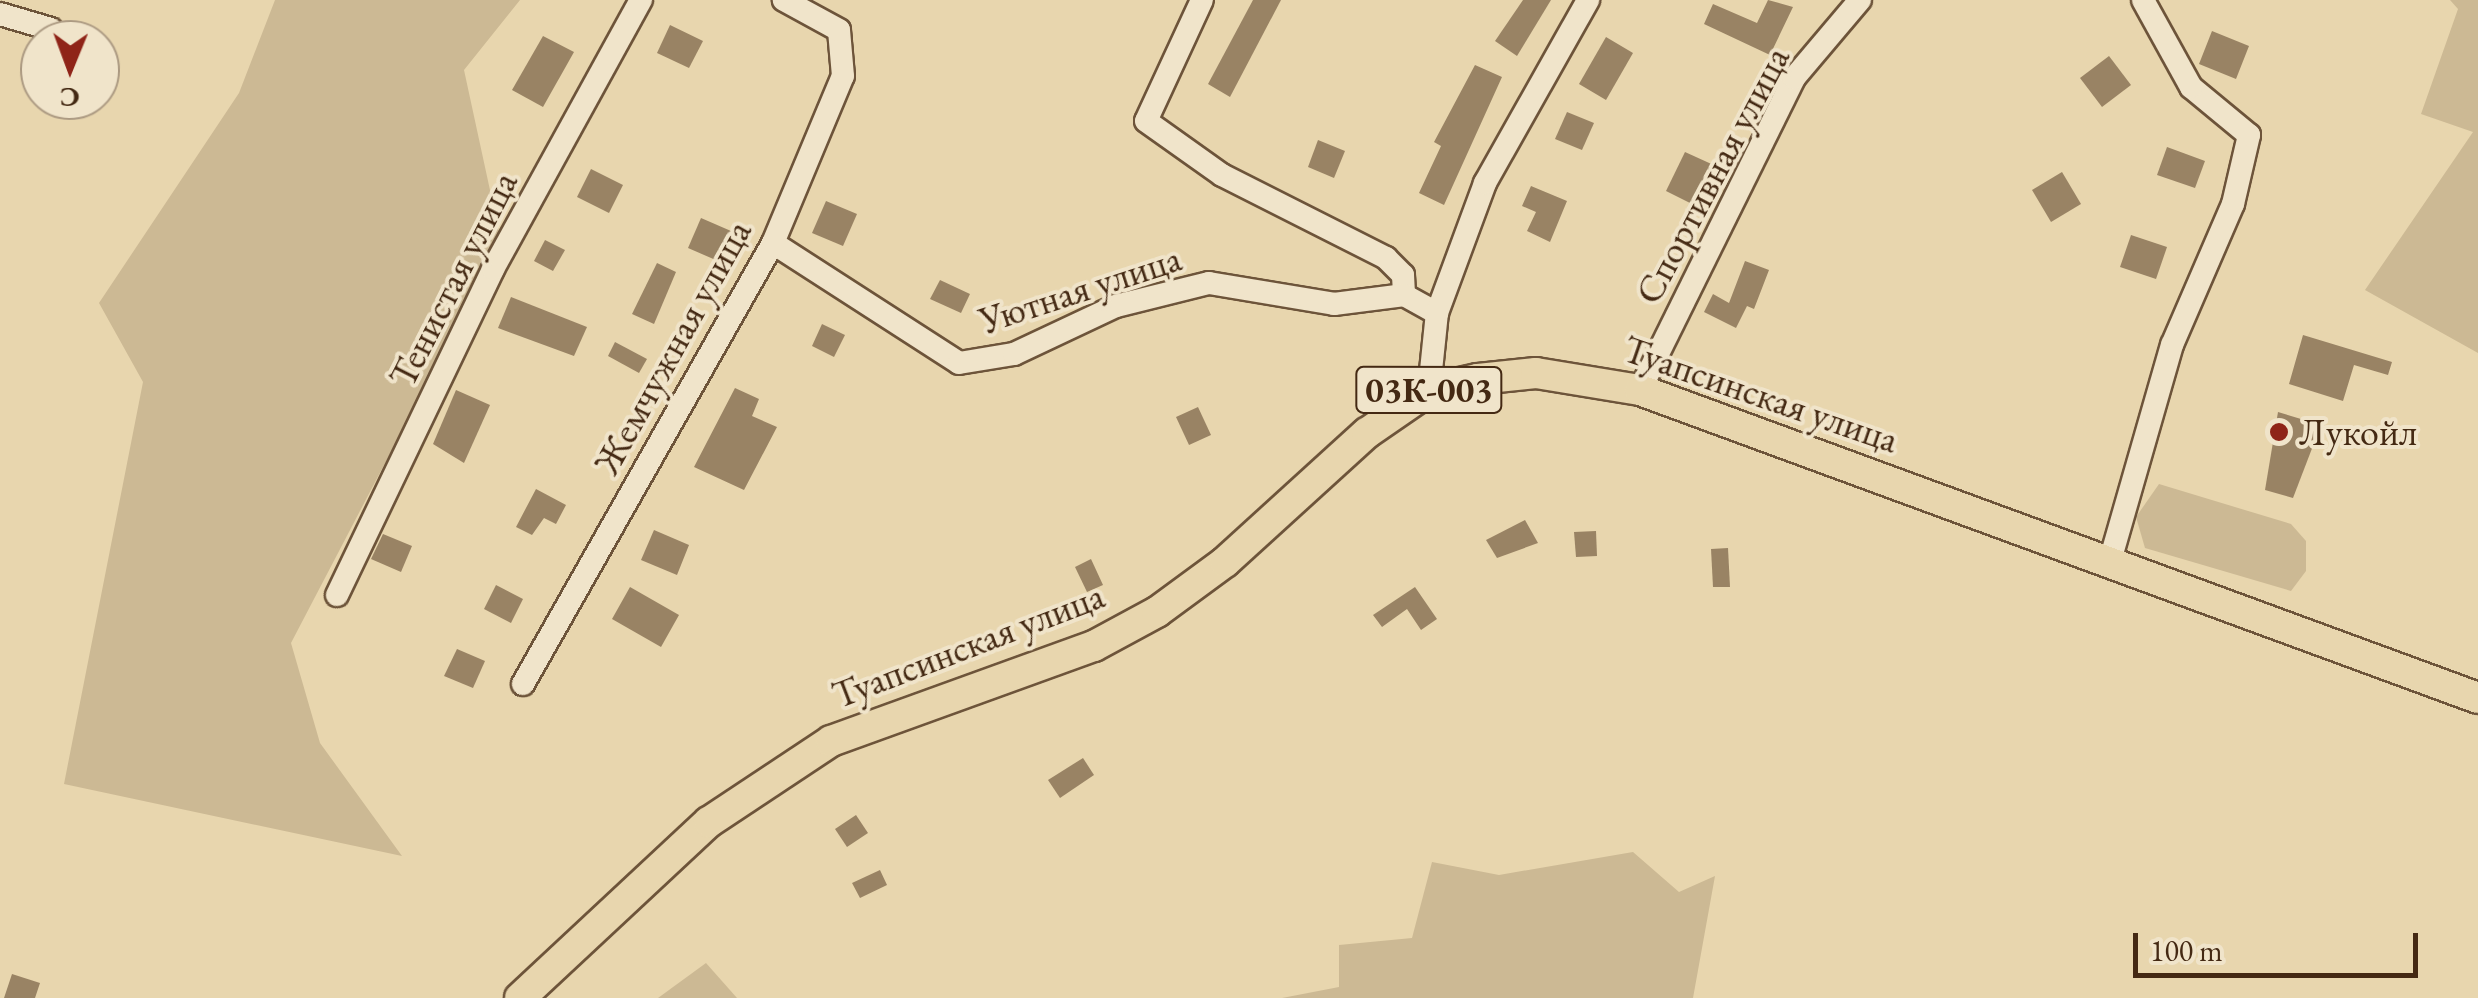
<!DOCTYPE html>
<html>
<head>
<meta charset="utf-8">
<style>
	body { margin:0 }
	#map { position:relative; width:2478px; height:998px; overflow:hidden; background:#e8d6ae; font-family:"EB Garamond",serif }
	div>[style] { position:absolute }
	.green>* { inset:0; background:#ccb994 }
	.building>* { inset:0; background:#998364 }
	.roads { filter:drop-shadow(2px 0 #6d543a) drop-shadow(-2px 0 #6d543a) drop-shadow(0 2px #6d543a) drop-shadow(0 -2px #6d543a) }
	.minor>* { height:22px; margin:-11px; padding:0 11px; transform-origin:11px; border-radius:11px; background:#f0e4ca }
	.major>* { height:30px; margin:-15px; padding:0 15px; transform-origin:15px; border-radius:15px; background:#e8d6ae }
	.dots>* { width:28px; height:28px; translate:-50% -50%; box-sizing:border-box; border:5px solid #f0e4ca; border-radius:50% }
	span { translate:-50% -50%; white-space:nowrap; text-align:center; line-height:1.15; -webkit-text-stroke:8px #f0e4ca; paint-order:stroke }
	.shield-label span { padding:2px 8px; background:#f0e4ca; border:2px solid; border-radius:8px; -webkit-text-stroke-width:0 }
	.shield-label { font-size:35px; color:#442913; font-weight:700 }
	.street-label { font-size:38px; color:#442913 }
	.poi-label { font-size:38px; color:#442913 }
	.left { translate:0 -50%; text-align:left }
	.north { position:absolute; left:20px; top:20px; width:100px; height:100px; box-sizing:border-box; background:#f0e4ca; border:2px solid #ab9981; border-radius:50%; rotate:181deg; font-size:28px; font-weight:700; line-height:40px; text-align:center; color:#442913 }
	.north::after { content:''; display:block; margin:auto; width:35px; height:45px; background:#8f2418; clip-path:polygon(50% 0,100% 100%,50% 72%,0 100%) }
	.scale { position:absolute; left:2133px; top:933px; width:285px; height:45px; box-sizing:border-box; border:5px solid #442913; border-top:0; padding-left:12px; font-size:30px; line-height:35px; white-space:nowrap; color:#442913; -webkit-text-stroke:8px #f0e4ca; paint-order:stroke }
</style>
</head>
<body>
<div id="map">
	<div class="green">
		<i style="clip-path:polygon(275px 0,520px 0,464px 70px,501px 241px,291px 643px,320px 743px,402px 856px,64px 784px,143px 382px,99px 303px,239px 93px)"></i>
		<i style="clip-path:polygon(2450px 0,2478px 0,2478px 353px,2365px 290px,2473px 132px,2421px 114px,2458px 9px)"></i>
		<i style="clip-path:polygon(2159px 484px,2291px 524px,2306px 541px,2306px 571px,2291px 591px,2145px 548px,2136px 517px)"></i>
		<i style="clip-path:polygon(1633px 852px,1679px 892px,1715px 876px,1693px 998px,1282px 998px,1339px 987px,1339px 945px,1412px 938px,1432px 862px,1499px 875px)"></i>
		<i style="clip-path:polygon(706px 963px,737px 998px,658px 998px)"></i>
	</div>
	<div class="building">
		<i style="clip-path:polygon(1253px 0,1281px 0,1230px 97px,1208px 84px)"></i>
		<i style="clip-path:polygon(1523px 0,1551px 0,1517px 56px,1495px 41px)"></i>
		<i style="clip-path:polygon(1768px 0,1793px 7px,1770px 55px,1704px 24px,1713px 4px,1757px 23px)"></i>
		<i style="clip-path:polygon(670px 25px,703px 41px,689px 68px,657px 53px)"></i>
		<i style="clip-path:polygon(2212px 31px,2249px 46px,2236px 79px,2199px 64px)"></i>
		<i style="clip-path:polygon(543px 36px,574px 52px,543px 107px,512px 90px)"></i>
		<i style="clip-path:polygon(1606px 37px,1633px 53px,1606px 100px,1579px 84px)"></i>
		<i style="clip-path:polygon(2109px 56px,2131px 85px,2102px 107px,2080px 78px)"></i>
		<i style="clip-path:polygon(1475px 65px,1502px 77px,1444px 205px,1419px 193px,1441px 146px,1434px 142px)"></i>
		<i style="clip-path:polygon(1567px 112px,1594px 123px,1582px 150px,1555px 139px)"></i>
		<i style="clip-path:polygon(1318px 140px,1345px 151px,1334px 178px,1308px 167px)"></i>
		<i style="clip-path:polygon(2167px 147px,2205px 161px,2195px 188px,2157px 175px)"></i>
		<i style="clip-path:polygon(1685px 152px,1718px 167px,1698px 207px,1666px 191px)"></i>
		<i style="clip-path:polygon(591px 169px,623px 185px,609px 213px,577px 197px)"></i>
		<i style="clip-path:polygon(2062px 172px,2081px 204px,2051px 222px,2032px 190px)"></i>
		<i style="clip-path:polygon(1531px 186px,1567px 201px,1550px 242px,1527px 231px,1536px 212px,1522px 206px)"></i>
		<i style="clip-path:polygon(826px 201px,857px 214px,843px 246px,812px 233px)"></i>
		<i style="clip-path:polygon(701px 218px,731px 231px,718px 261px,688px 248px)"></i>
		<i style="clip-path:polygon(2131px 235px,2167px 247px,2156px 279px,2120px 267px)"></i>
		<i style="clip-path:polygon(545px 240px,565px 250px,553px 271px,534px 261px)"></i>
		<i style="clip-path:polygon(1745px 261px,1769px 270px,1754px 309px,1747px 306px,1736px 328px,1704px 312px,1713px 294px,1729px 303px)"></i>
		<i style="clip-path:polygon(657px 263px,676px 272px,654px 324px,632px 314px)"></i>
		<i style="clip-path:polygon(940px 280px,970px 294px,961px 313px,930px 299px)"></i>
		<i style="clip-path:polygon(511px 297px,587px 327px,574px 356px,498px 328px)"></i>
		<i style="clip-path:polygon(822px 324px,845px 335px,834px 357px,812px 346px)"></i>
		<i style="clip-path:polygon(2303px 335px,2392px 362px,2388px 375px,2354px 365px,2343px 401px,2289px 384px)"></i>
		<i style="clip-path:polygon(615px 342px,647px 359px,639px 373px,608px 356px)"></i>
		<i style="clip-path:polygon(735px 388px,759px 399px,752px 416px,777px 427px,744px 490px,694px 467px)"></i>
		<i style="clip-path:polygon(456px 390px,490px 405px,464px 463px,433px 444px)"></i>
		<i style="clip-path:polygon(1198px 407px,1211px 435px,1189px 445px,1176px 417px)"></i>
		<i style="clip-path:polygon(2278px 412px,2321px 425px,2293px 498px,2265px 490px)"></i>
		<i style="clip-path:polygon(536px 489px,566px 505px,556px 524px,544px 518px,532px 535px,516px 527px)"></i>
		<i style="clip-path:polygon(1525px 520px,1538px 543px,1497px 558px,1486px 540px)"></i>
		<i style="clip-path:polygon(654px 530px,689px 545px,677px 575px,641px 560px)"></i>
		<i style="clip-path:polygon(1596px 531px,1597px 556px,1576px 557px,1574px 532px)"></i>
		<i style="clip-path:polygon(383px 534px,412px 546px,401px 572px,371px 559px)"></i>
		<i style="clip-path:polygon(1728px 548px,1730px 587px,1713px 587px,1711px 549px)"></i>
		<i style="clip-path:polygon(1091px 559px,1103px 585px,1087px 592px,1075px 567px)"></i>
		<i style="clip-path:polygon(496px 585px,523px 599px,511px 623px,484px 609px)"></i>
		<i style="clip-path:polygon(630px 587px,679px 615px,661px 647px,612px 619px)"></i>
		<i style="clip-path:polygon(1415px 587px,1437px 619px,1421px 630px,1407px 609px,1382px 627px,1373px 615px)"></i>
		<i style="clip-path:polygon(457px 649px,485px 661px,473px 688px,444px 676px)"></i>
		<i style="clip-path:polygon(1083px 758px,1094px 775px,1060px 798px,1048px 780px)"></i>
		<i style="clip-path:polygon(856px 815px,868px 833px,847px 847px,835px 829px)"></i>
		<i style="clip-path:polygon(880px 870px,887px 885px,860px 898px,852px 883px)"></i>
		<i style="clip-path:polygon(12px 974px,40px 983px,35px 998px,4px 998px)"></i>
	</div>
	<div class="roads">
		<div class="minor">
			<i style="left:1202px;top:0;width:133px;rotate:114.8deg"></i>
			<i style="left:1146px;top:121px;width:93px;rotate:35.4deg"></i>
			<i style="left:1222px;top:175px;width:184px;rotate:26.8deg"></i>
			<i style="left:1386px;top:258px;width:24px;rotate:45deg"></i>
			<i style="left:1403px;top:275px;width:20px;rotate:87deg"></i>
			<i style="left:0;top:14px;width:53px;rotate:16.4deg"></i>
			<i style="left:773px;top:243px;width:221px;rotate:32.8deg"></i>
			<i style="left:959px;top:363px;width:56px;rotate:-9.3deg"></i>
			<i style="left:1014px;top:354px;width:113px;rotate:-25.2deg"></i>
			<i style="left:1116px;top:306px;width:96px;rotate:-13.9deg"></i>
			<i style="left:1209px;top:283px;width:127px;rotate:9.5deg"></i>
			<i style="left:1334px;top:304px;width:71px;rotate:-7.3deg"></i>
			<i style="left:1404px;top:295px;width:38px;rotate:29deg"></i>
			<i style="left:1429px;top:390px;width:77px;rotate:-84.1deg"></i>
			<i style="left:1437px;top:313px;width:139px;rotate:-69.7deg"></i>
			<i style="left:1485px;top:183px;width:210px;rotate:-60.6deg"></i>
			<i style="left:1640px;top:390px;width:348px;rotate:-63.7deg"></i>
			<i style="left:1794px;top:78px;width:102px;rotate:-49.8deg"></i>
			<i style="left:2110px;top:561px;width:225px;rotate:-74deg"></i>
			<i style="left:2172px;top:345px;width:154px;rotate:-66.6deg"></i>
			<i style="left:2233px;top:204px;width:71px;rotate:-76.9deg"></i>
			<i style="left:2249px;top:135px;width:75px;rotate:-140.4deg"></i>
			<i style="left:2191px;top:87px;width:99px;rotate:-118.9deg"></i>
			<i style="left:337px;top:595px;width:361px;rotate:-64.4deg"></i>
			<i style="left:493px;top:269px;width:307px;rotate:-61.2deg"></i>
			<i style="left:523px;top:684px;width:507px;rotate:-60.45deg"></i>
			<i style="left:773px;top:243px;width:181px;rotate:-67.3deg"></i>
			<i style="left:843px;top:76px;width:46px;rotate:-95deg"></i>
			<i style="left:839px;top:30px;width:63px;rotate:-151.4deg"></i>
		</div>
		<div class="major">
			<i style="left:520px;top:998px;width:258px;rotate:-43deg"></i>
			<i style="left:709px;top:822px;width:146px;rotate:-33.6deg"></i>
			<i style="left:831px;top:741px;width:280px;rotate:-19.9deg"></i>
			<i style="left:1094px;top:646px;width:72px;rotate:-28.4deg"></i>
			<i style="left:1157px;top:612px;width:84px;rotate:-36.3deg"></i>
			<i style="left:1225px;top:562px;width:192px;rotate:-42.3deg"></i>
			<i style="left:1367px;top:433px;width:75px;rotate:-34.7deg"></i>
			<i style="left:1429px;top:390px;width:50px;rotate:-12.7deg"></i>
			<i style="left:1478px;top:379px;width:58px;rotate:-5.9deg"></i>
			<i style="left:1536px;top:373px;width:105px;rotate:9.3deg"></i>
			<i style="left:1640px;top:390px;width:893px;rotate:20.18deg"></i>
		</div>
	</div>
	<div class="dots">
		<i style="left:2279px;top:432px;background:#8f2418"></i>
	</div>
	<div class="shield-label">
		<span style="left:1429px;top:390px">03К-003</span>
	</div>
	<div class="street-label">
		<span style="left:1712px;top:175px;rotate:-62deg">Спортивная улица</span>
		<span style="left:453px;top:279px;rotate:-63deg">Тенистая улица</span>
		<span style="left:1080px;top:289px;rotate:-18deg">Уютная улица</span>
		<span style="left:672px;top:347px;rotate:-61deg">Жемчужная улица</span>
		<span style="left:1761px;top:394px;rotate:19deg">Туапсинская улица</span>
		<span style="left:968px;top:645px;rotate:-21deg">Туапсинская улица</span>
	</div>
	<div class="poi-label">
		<span class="left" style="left:2299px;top:432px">Лукойл</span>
	</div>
	<div class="north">С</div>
	<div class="scale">100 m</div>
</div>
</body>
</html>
